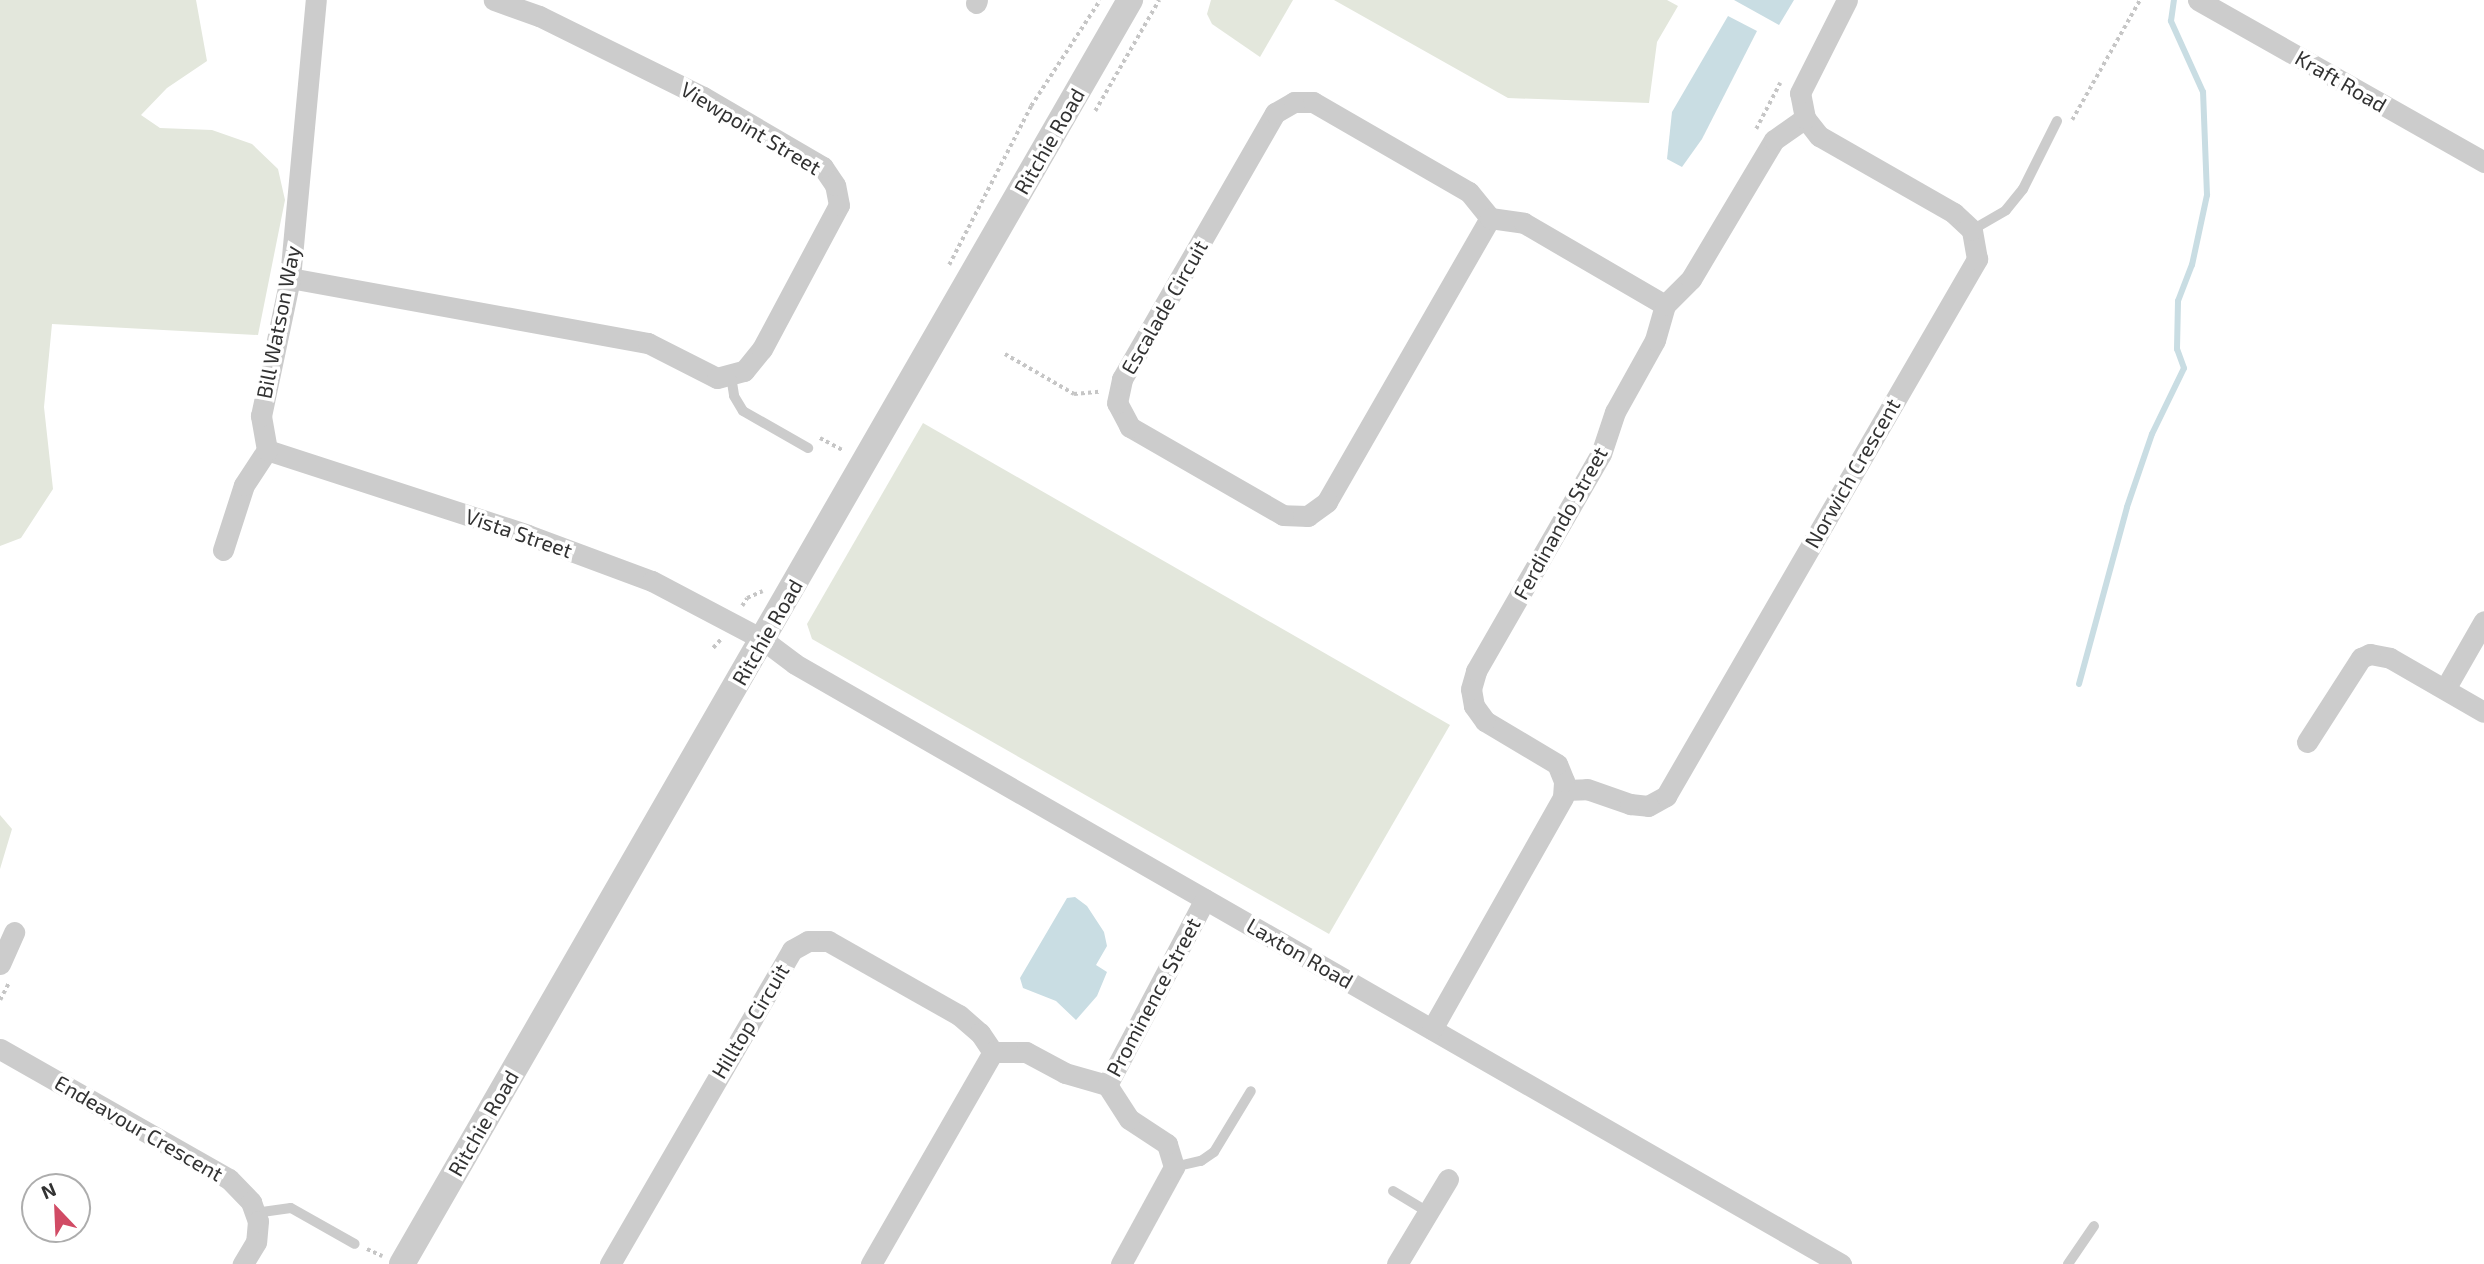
<!DOCTYPE html>
<html>
<head>
<meta charset="utf-8">
<style>
	body { margin:0 }
	#map { position:relative; width:2484px; height:1264px; overflow:hidden; background:#fff; font-family:"Exo 2",sans-serif }
	div>[style] { position:absolute }
	.green>* { inset:0; background:#e3e7dc }
	.water>* { inset:0; background:#c9dde3 }
	.stream>* { height:6px; margin:-3px; padding:0 3px; transform-origin:3px; border-radius:3px; background:#c9dde3 }
	.path>* { height:3.5px; margin-top:-1.75px; transform-origin:0; background:repeating-linear-gradient(90deg,#c6c6c6 0 3.5px,transparent 0 7px) }
	.service>* { height:10px; margin:-5px; padding:0 5px; transform-origin:5px; border-radius:5px; background:#ccc }
	.minor>* { height:21px; margin:-10.5px; padding:0 10.5px; transform-origin:10.5px; border-radius:10.5px; background:#ccc }
	.tertiary>* { height:26px; margin:-13px; padding:0 13px; transform-origin:13px; border-radius:13px; background:#ccc }
	span { translate:-50% -50%; white-space:nowrap; text-align:center; line-height:1.15; -webkit-text-stroke:7px #fff; paint-order:stroke }
	.street-label { font-size:21px; color:#323232 }
	.north { position:absolute; left:21px; top:1173px; width:70px; height:70px; box-sizing:border-box; background:#fff; border:2px solid #adadad; border-radius:50%; rotate:337deg; font-size:19px; font-weight:700; line-height:28px; text-align:center; color:#323232 }
	.north::after { content:''; display:block; margin:auto; width:24px; height:32px; background:#d14b65; clip-path:polygon(50% 0,100% 100%,50% 72%,0 100%) }
</style>
</head>
<body>
<div id="map">
	<div class="green">
		<i style="clip-path:polygon(0 0,196px 0,207px 61px,167px 88px,141px 115px,160px 128px,212px 130px,252px 144px,278px 169px,285px 200px,258px 335px,52px 324px,44px 407px,53px 489px,21px 538px,0 546px)"></i>
		<i style="clip-path:polygon(1211px 0,1293px 0,1260px 57px,1212px 24px,1207px 14px)"></i>
		<i style="clip-path:polygon(1334px 0,1667px 0,1678px 6px,1657px 42px,1649px 103px,1508px 98px)"></i>
		<i style="clip-path:polygon(923px 423px,1450px 725px,1329px 934px,812px 639px,807px 624px)"></i>
		<i style="clip-path:polygon(0 815px,12px 829px,0 869px)"></i>
	</div>
	<div class="water">
		<i style="clip-path:polygon(1734px 0,1794px 0,1779px 25px)"></i>
		<i style="clip-path:polygon(1728px 16px,1757px 31px,1702px 139px,1682px 167px,1667px 159px,1672px 112px)"></i>
		<i style="clip-path:polygon(1075px 897px,1087px 906px,1104px 932px,1107px 946px,1096px 965px,1107px 972px,1097px 996px,1076px 1020px,1056px 1001px,1023px 988px,1020px 978px,1067px 898px)"></i>
	</div>
	<div class="stream">
		<i style="left:2079px;top:684px;width:183px;rotate:-74.8deg"></i>
		<i style="left:2127px;top:507px;width:77px;rotate:-71.1deg"></i>
		<i style="left:2152px;top:434px;width:73px;rotate:-64.1deg"></i>
		<i style="left:2184px;top:368px;width:20px;rotate:-110deg"></i>
		<i style="left:2177px;top:349px;width:48px;rotate:-88.8deg"></i>
		<i style="left:2178px;top:301px;width:39px;rotate:-69deg"></i>
		<i style="left:2192px;top:265px;width:72px;rotate:-77.9deg"></i>
		<i style="left:2207px;top:195px;width:103px;rotate:-92.2deg"></i>
		<i style="left:2203px;top:92px;width:78px;rotate:-114.3deg"></i>
		<i style="left:2171px;top:21px;width:21px;rotate:-82deg"></i>
	</div>
	<div class="path">
		<i style="left:1095px;top:111px;width:128px;rotate:-60deg"></i>
		<i style="left:2072px;top:120px;width:138px;rotate:-60.5deg"></i>
		<i style="left:1756px;top:129px;width:52px;rotate:-62.4deg"></i>
		<i style="left:949px;top:265px;width:179px;rotate:-62.7deg"></i>
		<i style="left:1031px;top:106px;width:126px;rotate:-56.9deg"></i>
		<i style="left:1005px;top:354px;width:80px;rotate:30.1deg"></i>
		<i style="left:1074px;top:394px;width:25px;rotate:-5deg"></i>
		<i style="left:820px;top:438px;width:27px;rotate:28deg"></i>
		<i style="left:742px;top:606px;width:9px;rotate:-58deg"></i>
		<i style="left:747px;top:598px;width:17px;rotate:-24deg"></i>
		<i style="left:713px;top:648px;width:12px;rotate:-48deg"></i>
		<i style="left:0;top:1000px;width:20px;rotate:-63deg"></i>
		<i style="left:367px;top:1249px;width:17px;rotate:25deg"></i>
	</div>
	<div class="service">
		<i style="left:1972px;top:230px;width:39px;rotate:-30deg"></i>
		<i style="left:2006px;top:210px;width:27px;rotate:-51deg"></i>
		<i style="left:2023px;top:189px;width:76px;rotate:-63.4deg"></i>
		<i style="left:731px;top:376px;width:20px;rotate:81deg"></i>
		<i style="left:734px;top:396px;width:17px;rotate:59deg"></i>
		<i style="left:743px;top:411px;width:75px;rotate:29.6deg"></i>
		<i style="left:1174px;top:1167px;width:28px;rotate:-13deg"></i>
		<i style="left:1201px;top:1161px;width:16px;rotate:-35deg"></i>
		<i style="left:1214px;top:1152px;width:71px;rotate:-58.8deg"></i>
		<i style="left:1393px;top:1191px;width:41px;rotate:31deg"></i>
		<i style="left:255px;top:1213px;width:36px;rotate:-8deg"></i>
		<i style="left:291px;top:1208px;width:73px;rotate:29.4deg"></i>
		<i style="left:2068px;top:1264px;width:46px;rotate:-55.6deg"></i>
	</div>
	<div class="minor">
		<i style="left:2198px;top:0;width:329px;rotate:29.5deg"></i>
		<i style="left:976px;top:3px;width:3px;rotate:-72deg"></i>
		<i style="left:1490px;top:218px;width:327px;rotate:119.9deg"></i>
		<i style="left:1327px;top:502px;width:24px;rotate:144deg"></i>
		<i style="left:1308px;top:516px;width:25px;rotate:-178deg"></i>
		<i style="left:1283px;top:515px;width:177px;rotate:-150.1deg"></i>
		<i style="left:1130px;top:427px;width:27px;rotate:-118deg"></i>
		<i style="left:1117px;top:403px;width:25px;rotate:-78deg"></i>
		<i style="left:1122px;top:379px;width:307px;rotate:-60.1deg"></i>
		<i style="left:1275px;top:113px;width:22px;rotate:-30deg"></i>
		<i style="left:1294px;top:102px;width:19px"></i>
		<i style="left:1313px;top:102px;width:180px;rotate:30deg"></i>
		<i style="left:1469px;top:192px;width:33px;rotate:51deg"></i>
		<i style="left:1490px;top:218px;width:34px;rotate:8deg"></i>
		<i style="left:1524px;top:223px;width:163px;rotate:30.2deg"></i>
		<i style="left:290px;top:278px;width:364px;rotate:10.3deg"></i>
		<i style="left:648px;top:343px;width:77px;rotate:26.9deg"></i>
		<i style="left:717px;top:378px;width:28px;rotate:-15deg"></i>
		<i style="left:744px;top:371px;width:28px;rotate:-51deg"></i>
		<i style="left:762px;top:349px;width:163px;rotate:-61.9deg"></i>
		<i style="left:839px;top:205px;width:20px;rotate:-101deg"></i>
		<i style="left:835px;top:185px;width:22px;rotate:-124deg"></i>
		<i style="left:823px;top:167px;width:139px;rotate:-149.7deg"></i>
		<i style="left:703px;top:97px;width:183px;rotate:-153.7deg"></i>
		<i style="left:539px;top:16px;width:48px;rotate:-160.4deg"></i>
		<i style="left:267px;top:450px;width:274px;rotate:18deg"></i>
		<i style="left:528px;top:535px;width:132px;rotate:20.4deg"></i>
		<i style="left:652px;top:581px;width:124px;rotate:27.8deg"></i>
		<i style="left:762px;top:639px;width:41px;rotate:37.1deg"></i>
		<i style="left:795px;top:664px;width:1206px;rotate:29.84deg"></i>
		<i style="left:223px;top:550px;width:68px;rotate:-72.1deg"></i>
		<i style="left:244px;top:485px;width:42px;rotate:-56.7deg"></i>
		<i style="left:267px;top:450px;width:35px;rotate:-100deg"></i>
		<i style="left:261px;top:416px;width:141px;rotate:-78.1deg"></i>
		<i style="left:290px;top:278px;width:279px;rotate:-84.7deg"></i>
		<i style="left:2445px;top:689px;width:78px;rotate:-60.2deg"></i>
		<i style="left:2307px;top:742px;width:100px;rotate:-57.3deg"></i>
		<i style="left:2361px;top:658px;width:10px;rotate:-24deg"></i>
		<i style="left:2370px;top:654px;width:20px;rotate:11deg"></i>
		<i style="left:2390px;top:658px;width:108px;rotate:29.9deg"></i>
		<i style="left:1564px;top:790px;width:23px;rotate:-2deg"></i>
		<i style="left:1587px;top:789px;width:46px;rotate:19.2deg"></i>
		<i style="left:1630px;top:804px;width:18px;rotate:6deg"></i>
		<i style="left:1648px;top:806px;width:21px;rotate:-29deg"></i>
		<i style="left:1666px;top:796px;width:621px;rotate:-59.92deg"></i>
		<i style="left:1977px;top:259px;width:29px;rotate:-100deg"></i>
		<i style="left:1972px;top:230px;width:25px;rotate:-137deg"></i>
		<i style="left:1954px;top:213px;width:155px;rotate:-150.3deg"></i>
		<i style="left:1819px;top:136px;width:23px;rotate:-128deg"></i>
		<i style="left:0;top:964px;width:35px;rotate:-66deg"></i>
		<i style="left:1432px;top:1029px;width:266px;rotate:-60.5deg"></i>
		<i style="left:1563px;top:797px;width:16px;rotate:-86deg"></i>
		<i style="left:1564px;top:781px;width:18px;rotate:-112deg"></i>
		<i style="left:1557px;top:764px;width:84px;rotate:-149.2deg"></i>
		<i style="left:1485px;top:721px;width:19px;rotate:-126deg"></i>
		<i style="left:1474px;top:706px;width:17px;rotate:-100deg"></i>
		<i style="left:1471px;top:689px;width:19px;rotate:-74deg"></i>
		<i style="left:1476px;top:671px;width:250px;rotate:-60.1deg"></i>
		<i style="left:1601px;top:454px;width:44px;rotate:-71.6deg"></i>
		<i style="left:1615px;top:412px;width:82px;rotate:-60.9deg"></i>
		<i style="left:1655px;top:340px;width:36px;rotate:-74deg"></i>
		<i style="left:1665px;top:305px;width:37px;rotate:-45deg"></i>
		<i style="left:1691px;top:279px;width:162px;rotate:-59.2deg"></i>
		<i style="left:1774px;top:140px;width:38px;rotate:-35deg"></i>
		<i style="left:1805px;top:118px;width:25px;rotate:-101deg"></i>
		<i style="left:1800px;top:93px;width:104px;rotate:-63.2deg"></i>
		<i style="left:0;top:1049px;width:263px;rotate:29.6deg"></i>
		<i style="left:229px;top:1179px;width:32px;rotate:46deg"></i>
		<i style="left:251px;top:1202px;width:20px;rotate:70deg"></i>
		<i style="left:258px;top:1221px;width:21px;rotate:95deg"></i>
		<i style="left:256px;top:1242px;width:26px;rotate:121deg"></i>
		<i style="left:993px;top:1052px;width:33px"></i>
		<i style="left:1026px;top:1052px;width:44px;rotate:28.3deg"></i>
		<i style="left:1065px;top:1073px;width:44px;rotate:15.9deg"></i>
		<i style="left:610px;top:1264px;width:363px;rotate:-59.9deg"></i>
		<i style="left:792px;top:950px;width:18px;rotate:-29deg"></i>
		<i style="left:808px;top:941px;width:20px"></i>
		<i style="left:828px;top:941px;width:150px;rotate:29.5deg"></i>
		<i style="left:959px;top:1015px;width:28px;rotate:41deg"></i>
		<i style="left:980px;top:1033px;width:23px;rotate:56deg"></i>
		<i style="left:871px;top:1264px;width:245px;rotate:-60.1deg"></i>
		<i style="left:1121px;top:1264px;width:111px;rotate:-61.3deg"></i>
		<i style="left:1174px;top:1167px;width:24px;rotate:-107deg"></i>
		<i style="left:1167px;top:1144px;width:45px;rotate:-146.7deg"></i>
		<i style="left:1129px;top:1119px;width:40px;rotate:-122.9deg"></i>
		<i style="left:1107px;top:1085px;width:210px;rotate:-62.2deg"></i>
		<i style="left:1397px;top:1264px;width:99px;rotate:-59deg"></i>
	</div>
	<div class="tertiary">
		<i style="left:402px;top:1264px;width:1459px;rotate:-60.06deg"></i>
	</div>
	<div class="street-label">
		<span style="left:2341px;top:81px;rotate:30deg">Kraft Road</span>
		<span style="left:751px;top:128px;rotate:31deg">Viewpoint Street</span>
		<span style="left:1049px;top:141px;rotate:-60deg">Ritchie Road</span>
		<span style="left:1164px;top:307px;rotate:-60deg">Escalade Circuit</span>
		<span style="left:278px;top:322px;rotate:-79deg">Bill Watson Way</span>
		<span style="left:1852px;top:473px;rotate:-60deg">Norwich Crescent</span>
		<span style="left:1560px;top:523px;rotate:-61deg">Ferdinando Street</span>
		<span style="left:519px;top:533px;rotate:19deg">Vista Street</span>
		<span style="left:767px;top:632px;rotate:-60deg">Ritchie Road</span>
		<span style="left:1300px;top:953px;rotate:30deg">Laxton Road</span>
		<span style="left:1153px;top:997px;rotate:-62deg">Prominence Street</span>
		<span style="left:750px;top:1021px;rotate:-59deg">Hilltop Circuit</span>
		<span style="left:483px;top:1123px;rotate:-60deg">Ritchie Road</span>
		<span style="left:139px;top:1128px;rotate:30deg">Endeavour Crescent</span>
	</div>
	<div class="north">N</div>
</div>
</body>
</html>
